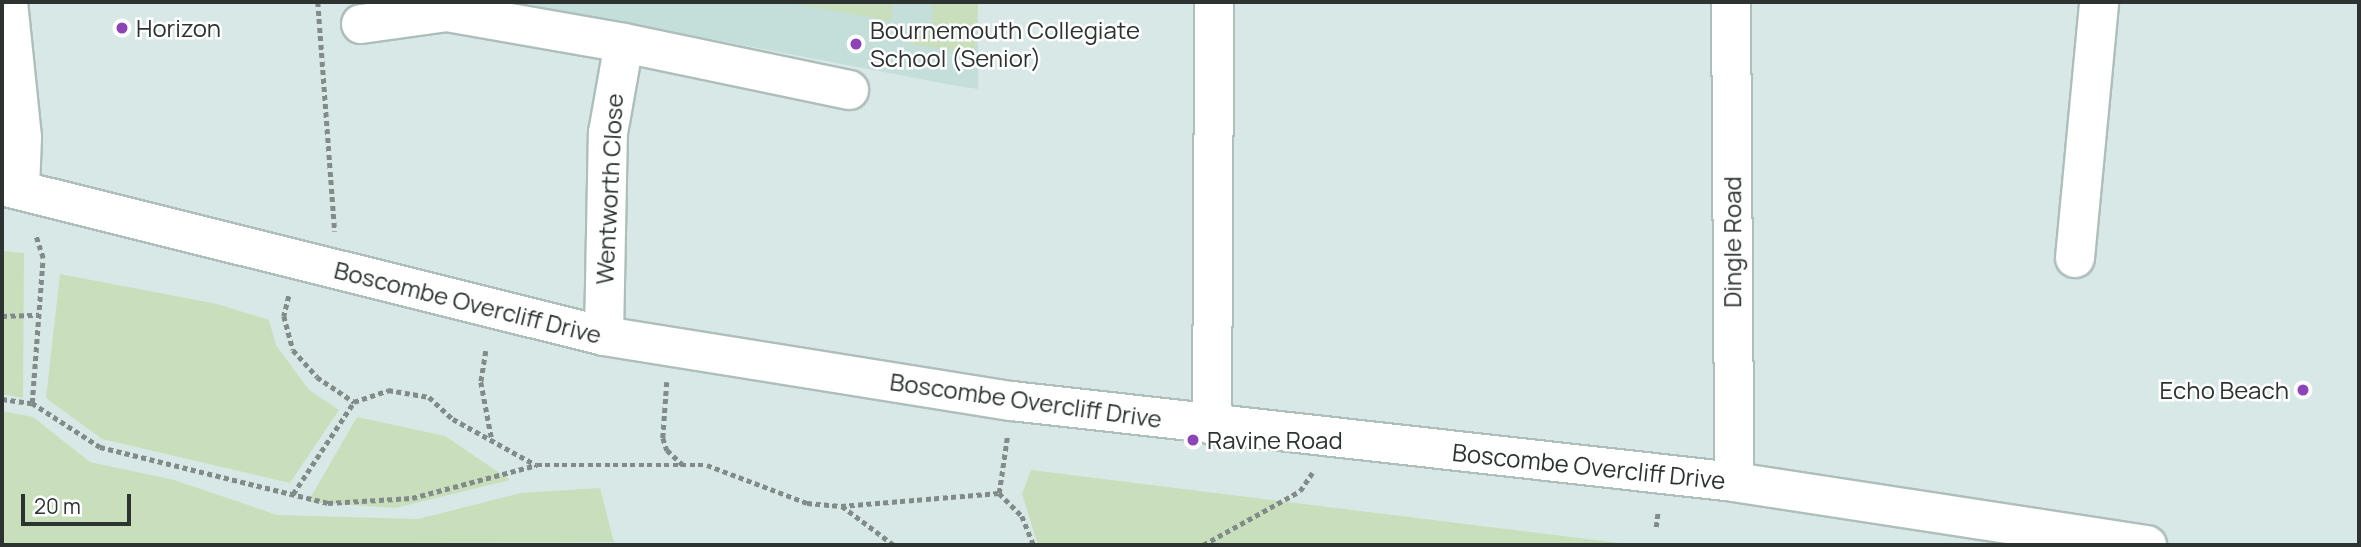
<!DOCTYPE html>
<html>
<head>
<meta charset="utf-8">
<style>
	body { margin:0 }
	#map { position:relative; width:2361px; height:547px; overflow:hidden; background:#d8e8e6; font-family:Manrope,sans-serif }
	div>[style] { position:absolute }
	.built>* { inset:0; background:#c4deda }
	.green>* { inset:0; background:#c9dfbc }
	.path>* { height:4.5px; margin-top:-2.25px; transform-origin:0; background:repeating-linear-gradient(90deg,#818c8a 0 5px,transparent 0 8.5px) }
	.roads { filter:drop-shadow(2px 0 #aebebb) drop-shadow(-2px 0 #aebebb) drop-shadow(0 2px #aebebb) drop-shadow(0 -2px #aebebb) }
	.minor>* { height:38px; margin:-19px; padding:0 19px; transform-origin:19px; border-radius:19px; background:#fff }
	.dots>* { width:19px; height:19px; translate:-50% -50%; box-sizing:border-box; border:4px solid #fff; border-radius:50% }
	span { translate:-50% -50%; white-space:nowrap; text-align:center; line-height:1.15; -webkit-text-stroke:5px #fff; paint-order:stroke }
	.poi-label { font-size:24px; color:#2c3331 }
	.left { translate:0 -50%; text-align:left }
	.right { translate:-100% -50%; text-align:right }
	.street-label { font-size:24px; color:#2c3331 }
	.frame { position:absolute; inset:0; border:4px solid #2c3331; pointer-events:none }
	.scale { position:absolute; left:21px; top:494px; width:110px; height:32px; box-sizing:border-box; border:4px solid #2c3331; border-top:0; padding-left:9px; font-size:21px; line-height:24px; white-space:nowrap; color:#2c3331; -webkit-text-stroke:5px #fff; paint-order:stroke }
</style>
</head>
<body>
<div id="map">
	<div class="built">
		<i style="clip-path:polygon(516px 2px,978px 2px,978px 89px,952px 85px)"></i>
	</div>
	<div class="green">
		<i style="clip-path:polygon(786px 2px,892px 2px,892px 21px)"></i>
		<i style="clip-path:polygon(933px 2px,978px 2px,975px 53px,908px 44px,932px 28px)"></i>
		<i style="clip-path:polygon(2px 251px,24px 253px,23px 398px,2px 394px)"></i>
		<i style="clip-path:polygon(60px 274px,217px 304px,269px 320px,276px 345px,309px 390px,339px 410px,290px 483px,102px 439px,46px 398px)"></i>
		<i style="clip-path:polygon(2px 411px,33px 417px,90px 462px,174px 480px,277px 515px,418px 519px,521px 493px,600px 488px,614px 542px,2px 545px)"></i>
		<i style="clip-path:polygon(357px 417px,445px 436px,510px 480px,395px 508px,308px 502px)"></i>
		<i style="clip-path:polygon(1031px 470px,1336px 508px,1636px 545px,1038px 545px,1022px 494px)"></i>
	</div>
	<div class="path">
		<i style="left:318px;top:2px;width:230px;rotate:85.8deg"></i>
		<i style="left:289px;top:296px;width:21px;rotate:104deg"></i>
		<i style="left:284px;top:316px;width:35px;rotate:75deg"></i>
		<i style="left:293px;top:350px;width:36px;rotate:48deg"></i>
		<i style="left:317px;top:377px;width:45px;rotate:34deg"></i>
		<i style="left:354px;top:402px;width:36px;rotate:-19deg"></i>
		<i style="left:388px;top:390px;width:42px;rotate:9.7deg"></i>
		<i style="left:429px;top:397px;width:33px;rotate:43deg"></i>
		<i style="left:453px;top:419px;width:95px;rotate:29deg"></i>
		<i style="left:2px;top:316px;width:37px;rotate:-2deg"></i>
		<i style="left:486px;top:351px;width:31px;rotate:99deg"></i>
		<i style="left:481px;top:382px;width:59px;rotate:79.3deg"></i>
		<i style="left:667px;top:382px;width:56px;rotate:94.1deg"></i>
		<i style="left:663px;top:438px;width:13px;rotate:72deg"></i>
		<i style="left:667px;top:450px;width:23px;rotate:43deg"></i>
		<i style="left:2px;top:399px;width:30px;rotate:8deg"></i>
		<i style="left:32px;top:403px;width:81px;rotate:32.9deg"></i>
		<i style="left:100px;top:447px;width:235px;rotate:13.8deg"></i>
		<i style="left:328px;top:503px;width:84px;rotate:-3.4deg"></i>
		<i style="left:412px;top:498px;width:129px;rotate:-14.8deg"></i>
		<i style="left:537px;top:465px;width:170px"></i>
		<i style="left:707px;top:465px;width:107px;rotate:20.8deg"></i>
		<i style="left:807px;top:503px;width:34px;rotate:5deg"></i>
		<i style="left:841px;top:506px;width:159px;rotate:-4.7deg"></i>
		<i style="left:999px;top:493px;width:33px;rotate:45deg"></i>
		<i style="left:1022px;top:516px;width:31px;rotate:68deg"></i>
		<i style="left:32px;top:403px;width:145px;rotate:-85.7deg"></i>
		<i style="left:43px;top:258px;width:25px;rotate:-108deg"></i>
		<i style="left:999px;top:493px;width:56px;rotate:-81.7deg"></i>
		<i style="left:293px;top:494px;width:110px;rotate:-56.5deg"></i>
		<i style="left:842px;top:506px;width:65px;rotate:36.9deg"></i>
		<i style="left:1656px;top:527px;width:16px;rotate:-83deg"></i>
		<i style="left:1203px;top:545px;width:111px;rotate:-29.1deg"></i>
		<i style="left:1300px;top:491px;width:22px;rotate:-56deg"></i>
	</div>
	<div class="roads">
		<div class="minor">
			<i style="left:8px;top:2px;width:136px;rotate:84.1deg"></i>
			<i style="left:22px;top:137px;width:53px;rotate:92.2deg"></i>
			<i style="left:1731px;top:2px;width:480px;rotate:89.6deg"></i>
			<i style="left:361px;top:24px;width:87px;rotate:-7.9deg"></i>
			<i style="left:447px;top:12px;width:180px;rotate:9.9deg"></i>
			<i style="left:2px;top:186px;width:620px;rotate:13.99deg"></i>
			<i style="left:604px;top:336px;width:413px;rotate:9.1deg"></i>
			<i style="left:1012px;top:401px;width:727px;rotate:6.4deg"></i>
			<i style="left:1734px;top:482px;width:418px;rotate:8.7deg"></i>
			<i style="left:2075px;top:258px;width:257px;rotate:-84.6deg"></i>
			<i style="left:604px;top:336px;width:203px;rotate:-88.9deg"></i>
			<i style="left:608px;top:133px;width:91px;rotate:-79.9deg"></i>
			<i style="left:624px;top:43px;width:230px;rotate:11.8deg"></i>
			<i style="left:1212px;top:425px;width:423px;rotate:-89.7deg"></i>
		</div>
	</div>
	<div class="dots">
		<i style="left:122px;top:28px;background:#8c44b7"></i>
		<i style="left:856px;top:44px;background:#8c44b7"></i>
		<i style="left:2303px;top:390px;background:#8c44b7"></i>
		<i style="left:1193px;top:440px;background:#8c44b7"></i>
	</div>
	<div class="poi-label">
		<span class="left" style="left:136px;top:28px">Horizon</span>
		<span class="left" style="left:870px;top:44px">Bournemouth Collegiate<br>School (Senior)</span>
		<span class="right" style="left:2289px;top:390px">Echo Beach</span>
		<span class="left" style="left:1207px;top:440px">Ravine Road</span>
	</div>
	<div class="street-label">
		<span style="left:609px;top:189px;rotate:-87deg">Wentworth Close</span>
		<span style="left:1732px;top:242px;rotate:-90deg">Dingle Road</span>
		<span style="left:468px;top:302px;rotate:14deg">Boscombe Overcliff Drive</span>
		<span style="left:1026px;top:400px;rotate:8deg">Boscombe Overcliff Drive</span>
		<span style="left:1589px;top:466px;rotate:6deg">Boscombe Overcliff Drive</span>
	</div>
	<div class="frame"></div>
	<div class="scale">20 m</div>
</div>
</body>
</html>
